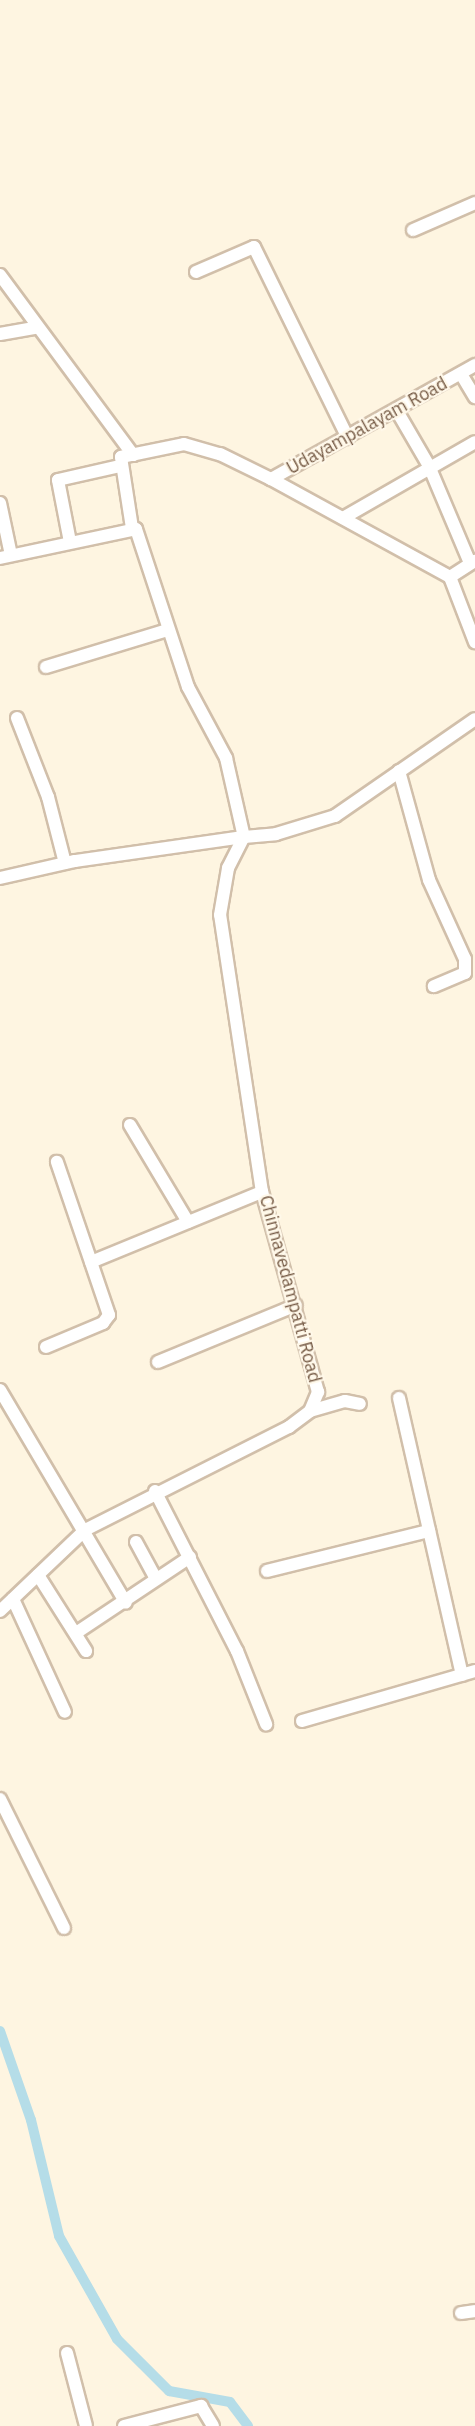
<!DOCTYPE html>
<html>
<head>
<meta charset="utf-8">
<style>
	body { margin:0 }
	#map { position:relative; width:475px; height:2426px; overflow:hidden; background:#fef5e1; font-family:"IBM Plex Sans",sans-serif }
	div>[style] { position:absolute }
	.canal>* { height:10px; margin:-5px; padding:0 5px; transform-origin:5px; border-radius:5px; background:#b5dde8 }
	.roads { filter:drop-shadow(2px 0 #d1bfaa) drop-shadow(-2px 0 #d1bfaa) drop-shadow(0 2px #d1bfaa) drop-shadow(0 -2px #d1bfaa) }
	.minor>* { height:12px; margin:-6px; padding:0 6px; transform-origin:6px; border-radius:6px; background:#fff }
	span { translate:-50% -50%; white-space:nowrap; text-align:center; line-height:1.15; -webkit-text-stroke:4.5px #fff8e9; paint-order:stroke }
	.street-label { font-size:18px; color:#765b46 }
</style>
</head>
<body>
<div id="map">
	<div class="canal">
		<i style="left:0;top:2031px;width:94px;rotate:70.8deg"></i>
		<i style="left:31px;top:2120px;width:119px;rotate:76.4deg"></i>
		<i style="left:59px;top:2236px;width:118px;rotate:60.6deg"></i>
		<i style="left:117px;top:2339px;width:74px;rotate:45deg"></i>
		<i style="left:169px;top:2391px;width:62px;rotate:10.2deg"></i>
		<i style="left:230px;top:2402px;width:30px;rotate:53deg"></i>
	</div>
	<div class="roads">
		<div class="minor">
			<i style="left:413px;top:230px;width:68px;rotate:-23.5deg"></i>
			<i style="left:196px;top:272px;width:63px;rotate:-23.3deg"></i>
			<i style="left:254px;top:247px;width:213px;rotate:63.8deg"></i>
			<i style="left:0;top:275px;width:224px;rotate:53.5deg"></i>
			<i style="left:0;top:334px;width:36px;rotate:-10deg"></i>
			<i style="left:461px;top:374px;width:27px;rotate:59deg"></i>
			<i style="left:397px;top:411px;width:64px;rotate:59.8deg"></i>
			<i style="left:429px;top:466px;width:105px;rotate:67.1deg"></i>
			<i style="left:271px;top:479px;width:204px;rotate:28.7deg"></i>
			<i style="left:450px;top:577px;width:70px;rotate:69deg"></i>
			<i style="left:0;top:503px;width:53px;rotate:78.1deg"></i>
			<i style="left:343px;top:518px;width:152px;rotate:-29.9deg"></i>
			<i style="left:132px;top:528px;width:72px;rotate:-98.8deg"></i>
			<i style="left:121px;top:457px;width:64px;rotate:-11.7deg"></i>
			<i style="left:184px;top:444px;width:37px;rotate:16deg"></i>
			<i style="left:220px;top:454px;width:57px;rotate:26.1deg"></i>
			<i style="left:271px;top:479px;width:234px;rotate:-29.2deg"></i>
			<i style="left:70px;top:542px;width:63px;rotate:-101deg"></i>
			<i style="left:58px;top:480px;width:64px;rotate:-12.7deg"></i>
			<i style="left:0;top:558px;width:139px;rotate:-12deg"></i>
			<i style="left:136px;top:529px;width:166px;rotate:71.8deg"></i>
			<i style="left:188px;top:687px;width:81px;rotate:61.8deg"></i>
			<i style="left:226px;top:758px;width:81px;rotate:77.2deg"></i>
			<i style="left:244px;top:837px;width:32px;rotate:-5deg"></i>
			<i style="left:276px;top:834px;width:62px;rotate:-17deg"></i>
			<i style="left:335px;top:816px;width:170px;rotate:-34.7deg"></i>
			<i style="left:450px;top:577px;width:30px;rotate:-33deg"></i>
			<i style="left:46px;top:667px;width:127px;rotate:-16.9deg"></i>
			<i style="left:17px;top:718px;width:85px;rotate:68.6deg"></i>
			<i style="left:48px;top:797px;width:68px;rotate:75.6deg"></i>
			<i style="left:399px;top:771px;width:113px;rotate:74.6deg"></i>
			<i style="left:429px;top:880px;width:87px;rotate:65.5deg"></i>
			<i style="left:465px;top:959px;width:14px;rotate:90deg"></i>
			<i style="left:465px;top:973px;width:34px;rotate:157deg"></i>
			<i style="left:0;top:878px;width:77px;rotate:-12.8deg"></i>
			<i style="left:75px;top:861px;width:171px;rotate:-8.1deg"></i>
			<i style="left:130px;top:1125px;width:113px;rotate:59.1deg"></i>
			<i style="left:91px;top:1262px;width:185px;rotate:-22.3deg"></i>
			<i style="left:46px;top:1347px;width:62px;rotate:-22.8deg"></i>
			<i style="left:103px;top:1323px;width:10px;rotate:-53deg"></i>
			<i style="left:109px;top:1315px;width:162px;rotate:-108.8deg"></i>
			<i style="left:158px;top:1362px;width:149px;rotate:-22.4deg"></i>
			<i style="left:0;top:1390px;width:247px;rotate:59.4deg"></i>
			<i style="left:399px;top:1398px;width:284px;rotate:77.2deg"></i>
			<i style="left:310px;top:1411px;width:36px;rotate:-16deg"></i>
			<i style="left:345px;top:1401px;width:15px;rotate:11deg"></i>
			<i style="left:155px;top:1491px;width:180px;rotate:62.9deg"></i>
			<i style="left:237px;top:1651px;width:79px;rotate:68.3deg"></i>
			<i style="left:136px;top:1542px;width:42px;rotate:61.6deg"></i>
			<i style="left:267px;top:1571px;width:167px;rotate:-13.9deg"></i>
			<i style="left:38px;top:1575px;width:90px;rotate:57.7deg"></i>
			<i style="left:13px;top:1599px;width:124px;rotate:65.3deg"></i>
			<i style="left:0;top:1611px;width:117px;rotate:-43.6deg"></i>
			<i style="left:85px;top:1530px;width:229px;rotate:-26.8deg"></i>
			<i style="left:289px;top:1427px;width:26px;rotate:-37deg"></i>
			<i style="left:310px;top:1411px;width:21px;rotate:-67deg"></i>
			<i style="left:318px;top:1392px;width:208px;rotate:-105.6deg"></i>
			<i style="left:262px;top:1192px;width:280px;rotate:-98.6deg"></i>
			<i style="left:220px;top:915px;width:48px;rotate:-80.3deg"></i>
			<i style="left:228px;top:868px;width:35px;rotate:-63deg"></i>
			<i style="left:76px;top:1633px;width:137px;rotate:-33.7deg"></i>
			<i style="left:302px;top:1721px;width:180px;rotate:-16.1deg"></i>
			<i style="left:0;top:1799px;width:144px;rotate:63.6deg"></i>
			<i style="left:461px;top:2313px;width:14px;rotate:-8deg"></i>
			<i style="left:67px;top:2353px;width:75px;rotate:75.4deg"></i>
			<i style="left:124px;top:2426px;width:80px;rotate:-14.6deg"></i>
			<i style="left:201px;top:2406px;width:23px;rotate:59deg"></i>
		</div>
	</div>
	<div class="street-label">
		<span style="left:367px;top:426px;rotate:-29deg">Udayampalayam Road</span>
		<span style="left:290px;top:1289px;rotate:75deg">Chinnavedampatti Road</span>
	</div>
</div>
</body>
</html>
